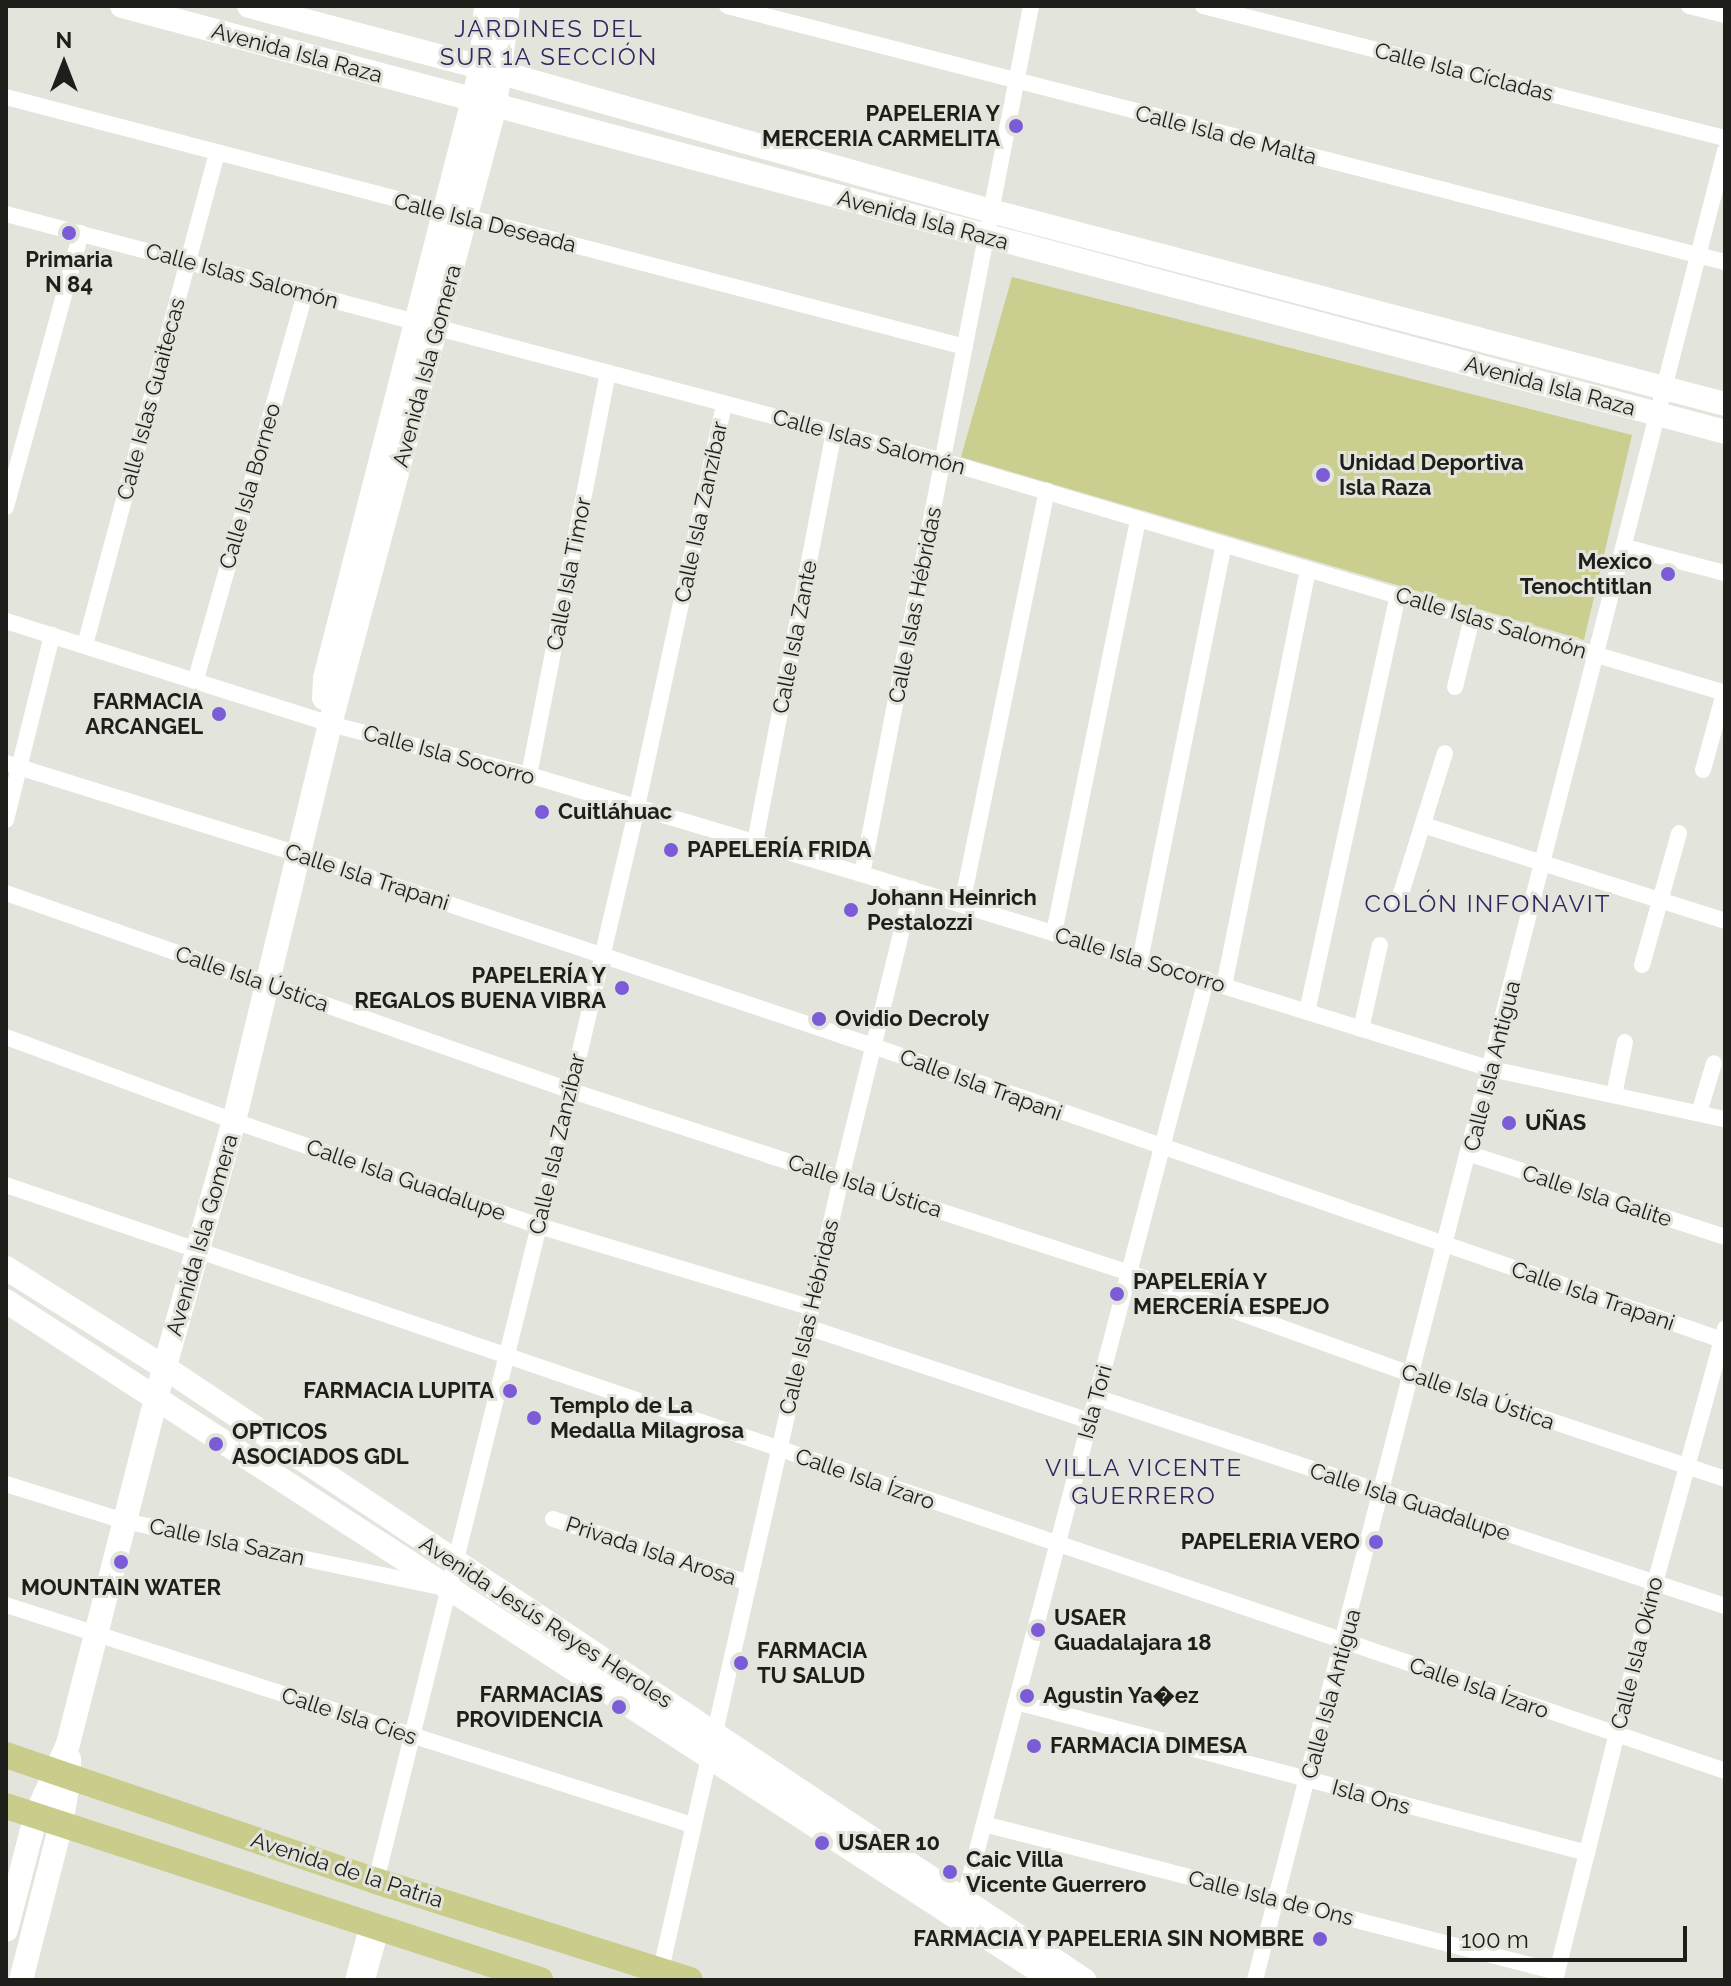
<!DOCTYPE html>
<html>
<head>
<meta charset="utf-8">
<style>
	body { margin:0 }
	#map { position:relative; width:1731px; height:1986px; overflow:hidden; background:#e3e4dc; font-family:Raleway,sans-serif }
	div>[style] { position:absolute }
	.green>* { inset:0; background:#cacf8f }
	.street>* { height:16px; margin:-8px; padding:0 8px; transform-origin:8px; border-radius:8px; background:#fff }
	.secondary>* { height:24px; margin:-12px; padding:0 12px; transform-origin:12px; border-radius:12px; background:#fff }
	.primary>* { height:26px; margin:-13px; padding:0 13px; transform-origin:13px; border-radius:13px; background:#c9cc8b }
	.dots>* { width:22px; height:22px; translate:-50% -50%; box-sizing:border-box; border:4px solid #e3e4dc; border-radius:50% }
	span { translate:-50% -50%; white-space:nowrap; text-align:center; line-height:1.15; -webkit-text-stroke:6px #e3e4dc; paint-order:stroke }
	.street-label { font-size:22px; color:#1e1e1b }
	.poi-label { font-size:22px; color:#1e1e1b; font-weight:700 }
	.right { translate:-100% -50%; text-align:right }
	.left { translate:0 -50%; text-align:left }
	.neighbourhood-label { font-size:24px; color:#34255f; letter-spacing:2px }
	.frame { position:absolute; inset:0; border:8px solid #1e1e1b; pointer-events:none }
	.north { position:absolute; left:24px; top:24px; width:80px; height:80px; -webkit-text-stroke:6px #e3e4dc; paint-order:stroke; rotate:0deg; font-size:22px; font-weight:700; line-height:32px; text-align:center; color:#1e1e1b }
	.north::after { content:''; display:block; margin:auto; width:28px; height:36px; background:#1e1e1b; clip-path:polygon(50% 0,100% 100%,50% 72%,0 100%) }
	.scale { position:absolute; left:1447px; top:1926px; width:240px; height:36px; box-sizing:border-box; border:4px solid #1e1e1b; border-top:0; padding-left:10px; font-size:24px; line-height:28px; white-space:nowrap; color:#1e1e1b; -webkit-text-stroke:6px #e3e4dc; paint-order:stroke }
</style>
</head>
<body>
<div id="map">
	<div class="green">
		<i style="clip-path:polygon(1012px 277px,1632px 435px,1584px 640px,961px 457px)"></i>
	</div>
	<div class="street">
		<i style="left:727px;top:6px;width:1030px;rotate:14.39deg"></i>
		<i style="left:1203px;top:6px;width:538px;rotate:14.19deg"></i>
		<i style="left:1689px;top:6px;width:37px;rotate:14deg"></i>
		<i style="left:6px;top:97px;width:991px;rotate:14.61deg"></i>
		<i style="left:6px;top:214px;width:969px;rotate:14.77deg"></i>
		<i style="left:943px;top:461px;width:816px;rotate:16.52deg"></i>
		<i style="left:6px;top:507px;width:284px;rotate:-74.7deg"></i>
		<i style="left:1625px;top:547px;width:103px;rotate:14.6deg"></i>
		<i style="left:6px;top:621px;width:340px;rotate:17.6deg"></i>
		<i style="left:330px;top:724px;width:205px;rotate:14.4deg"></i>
		<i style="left:529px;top:775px;width:347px;rotate:16.6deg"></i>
		<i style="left:862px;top:874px;width:659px;rotate:17.22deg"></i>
		<i style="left:1491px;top:1069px;width:239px;rotate:12.1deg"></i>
		<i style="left:85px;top:645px;width:509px;rotate:-74.98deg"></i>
		<i style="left:196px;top:679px;width:401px;rotate:-74.2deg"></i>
		<i style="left:1455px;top:687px;width:71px;rotate:-76.2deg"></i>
		<i style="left:6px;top:763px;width:307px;rotate:17.3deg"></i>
		<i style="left:299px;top:854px;width:605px;rotate:18.49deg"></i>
		<i style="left:873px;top:1046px;width:902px;rotate:19.1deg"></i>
		<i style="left:1703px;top:770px;width:80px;rotate:-74.7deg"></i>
		<i style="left:529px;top:775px;width:410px;rotate:-78.9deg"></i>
		<i style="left:6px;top:820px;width:191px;rotate:-76deg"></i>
		<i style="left:1423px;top:825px;width:317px;rotate:17.6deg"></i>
		<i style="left:755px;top:842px;width:418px;rotate:-79.1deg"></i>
		<i style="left:862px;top:874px;width:884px;rotate:-78.98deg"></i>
		<i style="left:6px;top:893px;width:596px;rotate:19.29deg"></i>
		<i style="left:569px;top:1090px;width:590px;rotate:18.07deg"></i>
		<i style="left:1130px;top:1273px;width:301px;rotate:19.8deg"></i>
		<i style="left:1413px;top:1375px;width:329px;rotate:18.4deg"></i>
		<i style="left:1398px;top:903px;width:157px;rotate:-72.6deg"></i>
		<i style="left:962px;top:904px;width:422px;rotate:-78.4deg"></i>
		<i style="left:1054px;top:933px;width:422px;rotate:-78.5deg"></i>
		<i style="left:1140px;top:960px;width:424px;rotate:-78.6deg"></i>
		<i style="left:1642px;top:965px;width:137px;rotate:-74.3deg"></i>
		<i style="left:1224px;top:986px;width:425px;rotate:-78.6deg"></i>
		<i style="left:1307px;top:1012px;width:426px;rotate:-77.7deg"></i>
		<i style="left:1361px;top:1029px;width:86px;rotate:-77.3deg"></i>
		<i style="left:6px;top:1037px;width:243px;rotate:20.2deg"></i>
		<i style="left:234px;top:1121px;width:323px;rotate:19deg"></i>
		<i style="left:539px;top:1226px;width:285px;rotate:16.7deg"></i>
		<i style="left:1614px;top:1095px;width:54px;rotate:-78.3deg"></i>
		<i style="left:1699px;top:1113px;width:52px;rotate:-73.3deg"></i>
		<i style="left:1470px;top:1154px;width:268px;rotate:18deg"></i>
		<i style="left:6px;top:1185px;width:1816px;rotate:18.82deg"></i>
		<i style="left:807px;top:1327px;width:297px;rotate:18.4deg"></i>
		<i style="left:1096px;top:1397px;width:663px;rotate:18.38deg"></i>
		<i style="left:6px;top:1484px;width:124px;rotate:17.4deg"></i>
		<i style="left:124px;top:1521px;width:319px;rotate:11.8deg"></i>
		<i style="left:553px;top:1519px;width:206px;rotate:18.1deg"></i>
		<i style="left:6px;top:1605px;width:720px;rotate:17.78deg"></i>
		<i style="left:1016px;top:1702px;width:591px;rotate:14.81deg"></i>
		<i style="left:984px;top:1824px;width:592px;rotate:14.48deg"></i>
		<i style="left:376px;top:1881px;width:675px;rotate:-76.03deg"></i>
		<i style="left:539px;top:1226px;width:430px;rotate:-76.8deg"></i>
		<i style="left:637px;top:807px;width:413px;rotate:-77.8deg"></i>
		<i style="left:962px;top:1907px;width:959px;rotate:-75.25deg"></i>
		<i style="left:659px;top:1978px;width:820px;rotate:-77.18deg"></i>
		<i style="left:841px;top:1178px;width:298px;rotate:-76.2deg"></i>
		<i style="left:353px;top:1980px;width:58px;rotate:-75deg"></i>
		<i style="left:367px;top:1980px;width:53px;rotate:-74.6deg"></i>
		<i style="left:1255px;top:1980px;width:1888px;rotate:-75.59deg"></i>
		<i style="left:1555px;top:1980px;width:409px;rotate:-75.9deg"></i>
		<i style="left:1655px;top:1583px;width:264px;rotate:-74.6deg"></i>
	</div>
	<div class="secondary">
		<i style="left:122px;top:6px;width:1659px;rotate:14.88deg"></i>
		<i style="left:249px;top:6px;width:262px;rotate:14.8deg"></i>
		<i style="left:502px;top:73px;width:508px;rotate:15.76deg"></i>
		<i style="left:991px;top:211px;width:759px;rotate:14.73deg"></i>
		<i style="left:324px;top:698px;width:20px;rotate:-87deg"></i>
		<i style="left:325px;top:678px;width:597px;rotate:-75.64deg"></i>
		<i style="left:473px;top:100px;width:34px;rotate:-76deg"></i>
		<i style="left:481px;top:67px;width:61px;rotate:-85.3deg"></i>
		<i style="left:6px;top:1268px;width:186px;rotate:32.1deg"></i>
		<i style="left:164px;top:1367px;width:1106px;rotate:33.68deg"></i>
		<i style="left:6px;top:1301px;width:1248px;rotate:32.96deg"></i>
		<i style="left:6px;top:1930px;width:119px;rotate:-75.4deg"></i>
		<i style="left:36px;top:1815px;width:78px;rotate:-65.7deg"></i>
		<i style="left:68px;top:1744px;width:357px;rotate:-75.7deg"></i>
		<i style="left:156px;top:1398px;width:288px;rotate:-74.3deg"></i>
		<i style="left:234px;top:1121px;width:408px;rotate:-76.4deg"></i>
		<i style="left:330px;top:724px;width:640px;rotate:-75.05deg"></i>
		<i style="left:495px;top:106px;width:101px;rotate:-82.6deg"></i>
		<i style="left:21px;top:1980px;width:161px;rotate:-75.6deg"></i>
		<i style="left:61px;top:1824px;width:48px;rotate:-80.3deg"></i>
		<i style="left:69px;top:1777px;width:18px;rotate:-90deg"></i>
	</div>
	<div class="primary">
		<i style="left:6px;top:1755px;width:391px;rotate:18.8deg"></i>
		<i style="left:376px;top:1881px;width:329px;rotate:17.5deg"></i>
		<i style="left:6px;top:1806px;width:562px;rotate:18.05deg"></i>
	</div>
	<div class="dots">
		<i style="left:1016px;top:126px;background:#7b5bd6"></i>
		<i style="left:69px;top:233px;background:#7b5bd6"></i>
		<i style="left:1323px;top:475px;background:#7b5bd6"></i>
		<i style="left:1668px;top:574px;background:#7b5bd6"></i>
		<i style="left:219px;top:714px;background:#7b5bd6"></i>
		<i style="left:542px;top:812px;background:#7b5bd6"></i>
		<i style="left:671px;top:850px;background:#7b5bd6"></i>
		<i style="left:851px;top:910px;background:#7b5bd6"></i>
		<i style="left:622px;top:988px;background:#7b5bd6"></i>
		<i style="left:819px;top:1019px;background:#7b5bd6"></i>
		<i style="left:1509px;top:1123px;background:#7b5bd6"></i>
		<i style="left:1117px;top:1294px;background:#7b5bd6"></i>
		<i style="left:510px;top:1391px;background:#7b5bd6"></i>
		<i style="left:534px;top:1418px;background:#7b5bd6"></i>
		<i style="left:216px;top:1444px;background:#7b5bd6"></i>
		<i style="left:1376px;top:1542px;background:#7b5bd6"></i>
		<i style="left:121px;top:1562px;background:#7b5bd6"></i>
		<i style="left:1038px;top:1630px;background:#7b5bd6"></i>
		<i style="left:741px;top:1663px;background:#7b5bd6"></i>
		<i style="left:1027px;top:1696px;background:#7b5bd6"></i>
		<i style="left:619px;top:1707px;background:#7b5bd6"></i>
		<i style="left:1034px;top:1746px;background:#7b5bd6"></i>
		<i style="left:822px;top:1843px;background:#7b5bd6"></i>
		<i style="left:950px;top:1872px;background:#7b5bd6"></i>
		<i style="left:1320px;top:1939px;background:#7b5bd6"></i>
	</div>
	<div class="street-label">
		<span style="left:297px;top:53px;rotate:15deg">Avenida Isla Raza</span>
		<span style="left:1464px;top:72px;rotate:14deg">Calle Isla Cícladas</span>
		<span style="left:1226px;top:135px;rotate:14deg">Calle Isla de Malta</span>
		<span style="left:923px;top:220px;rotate:15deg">Avenida Isla Raza</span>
		<span style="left:485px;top:223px;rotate:14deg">Calle Isla Deseada</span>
		<span style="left:242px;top:276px;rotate:15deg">Calle Islas Salomón</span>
		<span style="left:427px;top:366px;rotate:-75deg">Avenida Isla Gomera</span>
		<span style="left:1550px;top:386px;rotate:15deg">Avenida Isla Raza</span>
		<span style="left:151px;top:399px;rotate:-75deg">Calle Islas Guaitecas</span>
		<span style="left:869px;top:442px;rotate:15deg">Calle Islas Salomón</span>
		<span style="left:250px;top:486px;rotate:-74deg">Calle Isla Borneo</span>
		<span style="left:701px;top:512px;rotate:-78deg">Calle Isla Zanzíbar</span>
		<span style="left:569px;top:574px;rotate:-79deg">Calle Isla Timor</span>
		<span style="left:915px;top:605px;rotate:-79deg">Calle Islas Hébridas</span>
		<span style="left:1491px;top:623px;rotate:17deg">Calle Islas Salomón</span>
		<span style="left:795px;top:637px;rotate:-79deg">Calle Isla Zante</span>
		<span style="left:449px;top:755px;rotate:15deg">Calle Isla Socorro</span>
		<span style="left:367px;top:877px;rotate:18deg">Calle Isla Trapani</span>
		<span style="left:1140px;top:960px;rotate:17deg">Calle Isla Socorro</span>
		<span style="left:252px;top:979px;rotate:19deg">Calle Isla Ústica</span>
		<span style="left:1492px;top:1066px;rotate:-76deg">Calle Isla Antigua</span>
		<span style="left:981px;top:1085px;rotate:20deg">Calle Isla Trapani</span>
		<span style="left:557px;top:1144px;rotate:-77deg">Calle Isla Zanzíbar</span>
		<span style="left:406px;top:1180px;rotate:19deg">Calle Isla Guadalupe</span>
		<span style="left:865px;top:1186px;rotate:18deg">Calle Isla Ústica</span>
		<span style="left:1597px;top:1196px;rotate:18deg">Calle Isla Galite</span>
		<span style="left:202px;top:1235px;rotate:-74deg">Avenida Isla Gomera</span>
		<span style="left:1593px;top:1296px;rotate:19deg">Calle Isla Trapani</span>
		<span style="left:809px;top:1317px;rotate:-77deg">Calle Islas Hébridas</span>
		<span style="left:1478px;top:1397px;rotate:19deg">Calle Isla Ústica</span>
		<span style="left:1095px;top:1402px;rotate:-75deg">Isla Tori</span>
		<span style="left:865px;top:1479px;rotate:19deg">Calle Isla Ízaro</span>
		<span style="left:1410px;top:1502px;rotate:18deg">Calle Isla Guadalupe</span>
		<span style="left:227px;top:1542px;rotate:12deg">Calle Isla Sazan</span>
		<span style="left:651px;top:1551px;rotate:18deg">Privada Isla Arosa</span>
		<span style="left:546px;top:1622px;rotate:33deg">Avenida Jesús Reyes Heroles</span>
		<span style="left:1637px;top:1653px;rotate:-76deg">Calle Isla Okino</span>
		<span style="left:1479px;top:1688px;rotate:19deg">Calle Isla Ízaro</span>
		<span style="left:1331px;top:1694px;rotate:-75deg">Calle Isla Antigua</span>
		<span style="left:349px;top:1716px;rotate:18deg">Calle Isla Cíes</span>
		<span style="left:1371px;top:1797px;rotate:15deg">Isla Ons</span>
		<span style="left:347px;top:1870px;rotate:18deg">Avenida de la Patria</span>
		<span style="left:1271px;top:1898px;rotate:14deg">Calle Isla de Ons</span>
	</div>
	<div class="poi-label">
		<span class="right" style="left:1000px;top:126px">PAPELERIA Y<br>MERCERIA CARMELITA</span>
		<span style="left:69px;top:272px">Primaria<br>N 84</span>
		<span class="left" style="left:1339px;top:475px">Unidad Deportiva<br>Isla Raza</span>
		<span class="right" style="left:1652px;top:574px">Mexico<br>Tenochtitlan</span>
		<span class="right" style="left:203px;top:714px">FARMACIA<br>ARCANGEL</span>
		<span class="left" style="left:558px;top:812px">Cuitláhuac</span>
		<span class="left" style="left:687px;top:850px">PAPELERÍA FRIDA</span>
		<span class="left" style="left:867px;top:910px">Johann Heinrich<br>Pestalozzi</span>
		<span class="right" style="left:606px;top:988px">PAPELERÍA Y<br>REGALOS BUENA VIBRA</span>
		<span class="left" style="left:835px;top:1019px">Ovidio Decroly</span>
		<span class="left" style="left:1525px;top:1123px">UÑAS</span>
		<span class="left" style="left:1133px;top:1294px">PAPELERÍA Y<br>MERCERÍA ESPEJO</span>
		<span class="right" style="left:494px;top:1391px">FARMACIA LUPITA</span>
		<span class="left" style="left:550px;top:1418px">Templo de La<br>Medalla Milagrosa</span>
		<span class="left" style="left:232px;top:1444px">OPTICOS<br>ASOCIADOS GDL</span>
		<span class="right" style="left:1360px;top:1542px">PAPELERIA VERO</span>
		<span style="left:121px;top:1588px">MOUNTAIN WATER</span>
		<span class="left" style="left:1054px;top:1630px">USAER<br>Guadalajara 18</span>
		<span class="left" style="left:757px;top:1663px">FARMACIA<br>TU SALUD</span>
		<span class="right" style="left:603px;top:1707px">FARMACIAS<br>PROVIDENCIA</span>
		<span class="left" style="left:1043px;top:1696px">Agustin Ya�ez</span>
		<span class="left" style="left:1050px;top:1746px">FARMACIA DIMESA</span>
		<span class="left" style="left:838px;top:1843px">USAER 10</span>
		<span class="left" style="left:966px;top:1872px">Caic Villa<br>Vicente Guerrero</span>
		<span class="right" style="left:1304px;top:1939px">FARMACIA Y PAPELERIA SIN NOMBRE</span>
	</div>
	<div class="neighbourhood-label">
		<span style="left:549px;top:43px">JARDINES DEL<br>SUR 1A SECCIÓN</span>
		<span style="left:1488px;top:904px">COLÓN INFONAVIT</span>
		<span style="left:1144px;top:1482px">VILLA VICENTE<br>GUERRERO</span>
	</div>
	<div class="frame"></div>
	<div class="north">N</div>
	<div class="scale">100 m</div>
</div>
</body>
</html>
